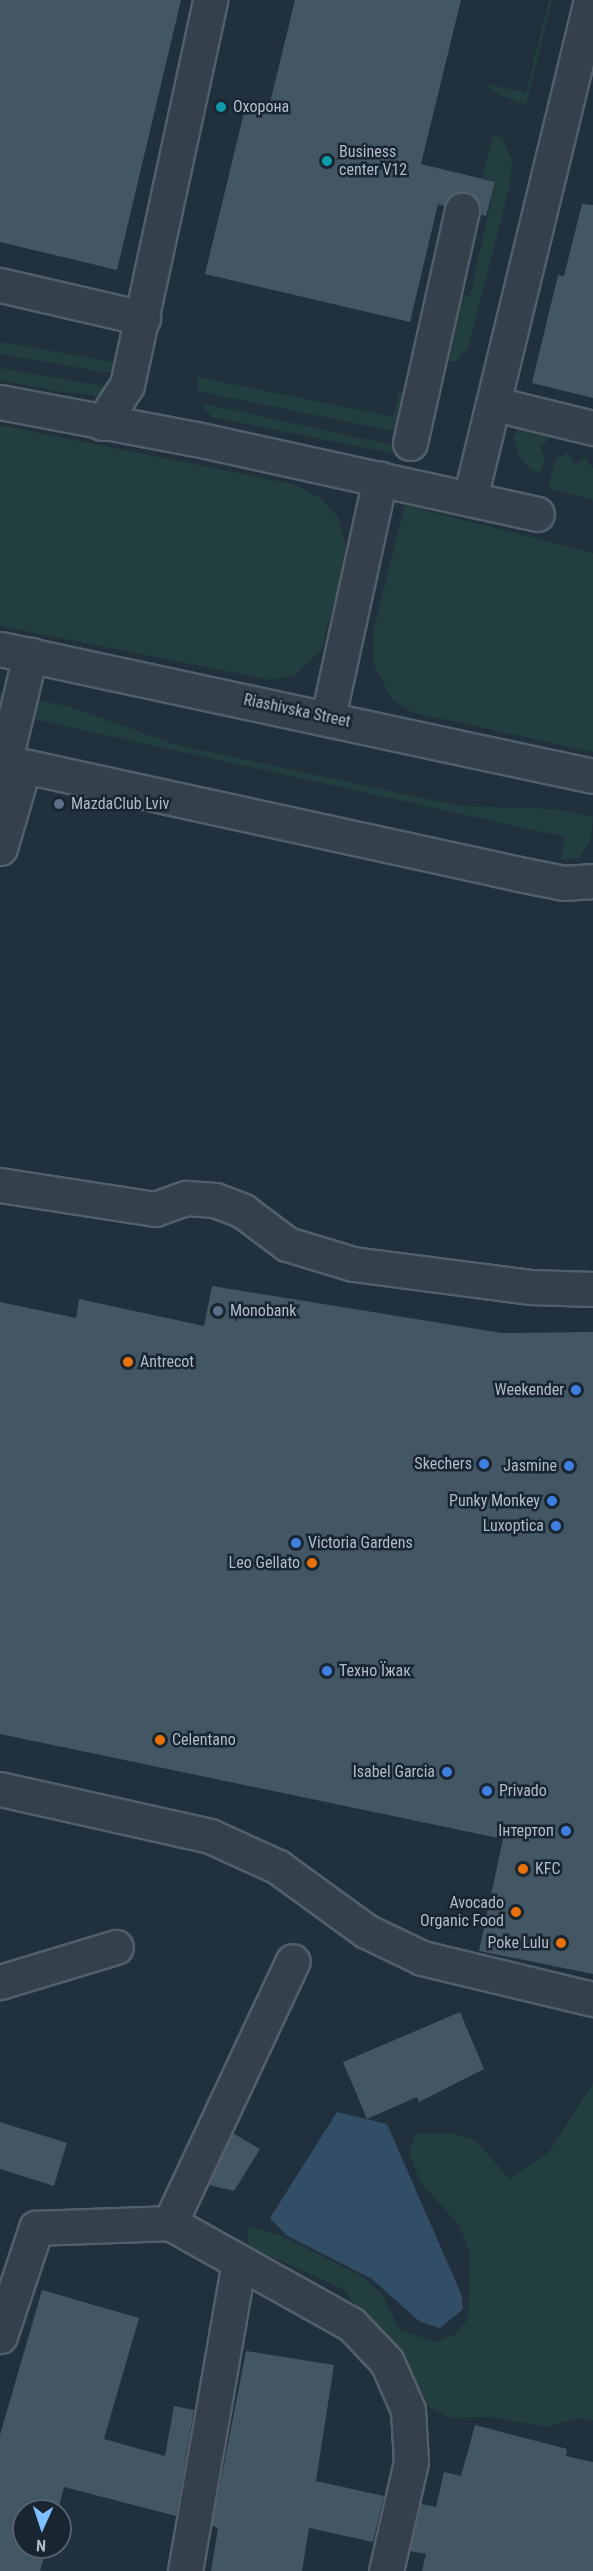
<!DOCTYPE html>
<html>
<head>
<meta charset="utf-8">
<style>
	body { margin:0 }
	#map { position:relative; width:593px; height:2571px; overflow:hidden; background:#20303d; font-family:"Roboto Condensed",sans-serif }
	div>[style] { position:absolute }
	.green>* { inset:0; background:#223e3e }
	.water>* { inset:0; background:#314e66 }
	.building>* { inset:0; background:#435664 }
	.roads { filter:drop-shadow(2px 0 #525f6b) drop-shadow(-2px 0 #525f6b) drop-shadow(0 2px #525f6b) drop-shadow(0 -2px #525f6b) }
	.minor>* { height:33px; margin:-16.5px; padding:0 16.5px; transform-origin:16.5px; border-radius:16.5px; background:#34414d }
	.dots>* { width:16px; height:16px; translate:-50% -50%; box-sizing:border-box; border:3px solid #192631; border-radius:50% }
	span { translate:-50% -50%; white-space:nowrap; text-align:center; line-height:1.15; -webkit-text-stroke:5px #192631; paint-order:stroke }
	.poi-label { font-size:16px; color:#afbcc9 }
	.left { translate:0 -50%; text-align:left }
	.right { translate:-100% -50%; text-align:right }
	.street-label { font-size:16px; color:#afbcc9 }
	.north { position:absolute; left:12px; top:2499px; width:60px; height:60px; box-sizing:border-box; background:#192631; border:2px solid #55626e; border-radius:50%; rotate:183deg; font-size:16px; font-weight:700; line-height:24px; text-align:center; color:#afbcc9 }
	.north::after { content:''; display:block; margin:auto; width:21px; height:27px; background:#7ec0ff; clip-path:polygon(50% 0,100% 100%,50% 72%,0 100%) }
</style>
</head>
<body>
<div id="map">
	<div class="green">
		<i style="clip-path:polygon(549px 0,552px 0,526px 105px,495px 93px,487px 84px,526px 93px)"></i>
		<i style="clip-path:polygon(493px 135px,502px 138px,512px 160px,510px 185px,468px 349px,456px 361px,441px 363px,457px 294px,470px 296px,495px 182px,482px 178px)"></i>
		<i style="clip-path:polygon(120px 332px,126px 333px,119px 368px,109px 373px,0 354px,0 342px,114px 362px)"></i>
		<i style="clip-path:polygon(0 368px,115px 388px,106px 397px,55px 391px,0 380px)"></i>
		<i style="clip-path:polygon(198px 377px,393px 417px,399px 392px,410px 394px,402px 433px,198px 391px)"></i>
		<i style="clip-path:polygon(200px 403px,429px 453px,415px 458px,212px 417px)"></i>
		<i style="clip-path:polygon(0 425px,293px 484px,321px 498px,338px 517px,347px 550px,322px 649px,294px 675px,271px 680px,0 626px)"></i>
		<i style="clip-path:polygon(521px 425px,551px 438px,540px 446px,545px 458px,541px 472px,530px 469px,520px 457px,513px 438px)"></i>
		<i style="clip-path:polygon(567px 453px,574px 464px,586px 458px,593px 469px,593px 500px,548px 488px,555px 460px)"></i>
		<i style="clip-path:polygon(405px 505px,593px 553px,593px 752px,411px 712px,391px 698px,373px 663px,373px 633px)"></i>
		<i style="clip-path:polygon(0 693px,67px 706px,177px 745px,460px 806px,556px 809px,593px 817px,591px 840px,579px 858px,561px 859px,565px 837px,6px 713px,0 737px)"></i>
		<i style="clip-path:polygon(593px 2083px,593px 2420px,576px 2418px,548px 2427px,491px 2417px,449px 2418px,416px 2400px,345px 2290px,248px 2246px,248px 2226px,283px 2236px,363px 2277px,383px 2296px,400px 2330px,435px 2342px,454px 2335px,468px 2319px,470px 2252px,459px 2225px,420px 2182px,409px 2152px,416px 2133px,450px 2133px,476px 2140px,509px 2179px,549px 2152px)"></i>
	</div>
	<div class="water">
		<i style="clip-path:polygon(337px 2112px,387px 2124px,462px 2296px,463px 2309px,440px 2328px,420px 2322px,372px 2279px,286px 2235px,270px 2218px)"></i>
	</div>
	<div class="building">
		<i style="clip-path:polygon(0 0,181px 0,117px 270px,0 242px)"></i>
		<i style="clip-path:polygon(295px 0,461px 0,421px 164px,495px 182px,486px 216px,480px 214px,480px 204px,467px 192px,456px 192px,444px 206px,438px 204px,410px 322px,205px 274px,246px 104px,269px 107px)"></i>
		<i style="clip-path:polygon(582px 204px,593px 205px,593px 398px,532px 383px,558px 275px,564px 276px)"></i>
		<i style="clip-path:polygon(212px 1286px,502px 1333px,593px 1332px,593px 1974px,479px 1951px,503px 1839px,0 1734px,0 1302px,76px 1318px,79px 1299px,204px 1326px)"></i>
		<i style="clip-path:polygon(460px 2012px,484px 2069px,419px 2102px,417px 2097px,367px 2119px,343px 2062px)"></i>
		<i style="clip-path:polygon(0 2122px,67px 2143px,54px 2186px,0 2169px)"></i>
		<i style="clip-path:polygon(233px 2133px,260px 2149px,234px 2191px,209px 2185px)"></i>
		<i style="clip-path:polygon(42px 2290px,139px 2318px,104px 2439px,165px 2456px,174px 2406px,194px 2410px,176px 2516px,64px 2487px,58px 2511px,24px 2511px,24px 2547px,47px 2547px,40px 2571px,0 2571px,0 2435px)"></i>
		<i style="clip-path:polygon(246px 2351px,334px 2365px,316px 2481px,384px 2496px,373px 2542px,309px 2528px,302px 2571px,211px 2571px,218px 2528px,212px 2526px)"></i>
		<i style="clip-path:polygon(475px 2425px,567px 2449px,566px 2456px,593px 2462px,593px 2571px,422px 2571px,426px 2554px,410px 2551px,421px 2504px,436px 2507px,444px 2472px,461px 2476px)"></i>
	</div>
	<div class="roads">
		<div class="minor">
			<i style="left:0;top:285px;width:147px;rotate:13deg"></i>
			<i style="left:0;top:402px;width:199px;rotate:10.7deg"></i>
			<i style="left:196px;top:439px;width:349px;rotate:12.4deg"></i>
			<i style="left:495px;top:404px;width:101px;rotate:13.8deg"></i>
			<i style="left:102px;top:423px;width:45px;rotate:-56.7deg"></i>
			<i style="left:127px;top:385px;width:394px;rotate:-77.8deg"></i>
			<i style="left:410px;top:443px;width:239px;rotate:-77.4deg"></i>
			<i style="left:470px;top:498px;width:512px;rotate:-76.34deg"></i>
			<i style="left:0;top:649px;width:606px;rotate:12.09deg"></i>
			<i style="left:328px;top:717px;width:244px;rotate:-77.7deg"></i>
			<i style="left:0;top:781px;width:130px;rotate:-76.6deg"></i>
			<i style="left:0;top:848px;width:85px;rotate:-73.7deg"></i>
			<i style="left:24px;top:766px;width:512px;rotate:12.3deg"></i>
			<i style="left:524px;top:875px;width:41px;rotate:11.3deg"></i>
			<i style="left:564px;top:883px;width:29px;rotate:-4deg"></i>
			<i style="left:0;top:1185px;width:157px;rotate:8.8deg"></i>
			<i style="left:155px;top:1209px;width:33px;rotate:-20deg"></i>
			<i style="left:186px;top:1198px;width:29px;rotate:4deg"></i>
			<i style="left:215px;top:1200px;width:30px;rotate:21deg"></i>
			<i style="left:243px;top:1211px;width:55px;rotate:36.9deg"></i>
			<i style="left:287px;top:1244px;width:69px;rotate:16.9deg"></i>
			<i style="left:353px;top:1264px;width:178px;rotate:7.4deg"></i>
			<i style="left:530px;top:1287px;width:63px;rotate:1.8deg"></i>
			<i style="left:0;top:1789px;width:215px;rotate:12.6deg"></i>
			<i style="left:210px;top:1836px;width:75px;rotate:24.5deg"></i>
			<i style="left:278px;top:1867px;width:109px;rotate:36deg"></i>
			<i style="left:366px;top:1931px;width:62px;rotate:25.7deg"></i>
			<i style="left:422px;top:1958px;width:176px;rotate:13.5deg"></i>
			<i style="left:0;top:1982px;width:121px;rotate:-16.8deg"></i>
			<i style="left:170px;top:2223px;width:289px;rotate:-64.9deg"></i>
			<i style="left:0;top:2336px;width:114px;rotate:-71.6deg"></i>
			<i style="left:36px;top:2228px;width:134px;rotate:-2.1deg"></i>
			<i style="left:170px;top:2223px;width:207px;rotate:29.2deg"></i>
			<i style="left:351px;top:2324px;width:52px;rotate:46.5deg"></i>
			<i style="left:387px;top:2362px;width:52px;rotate:66.4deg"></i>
			<i style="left:408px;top:2410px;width:52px;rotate:86.7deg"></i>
			<i style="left:411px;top:2462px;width:112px;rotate:102.9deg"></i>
			<i style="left:185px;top:2571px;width:314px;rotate:-80.1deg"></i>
		</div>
	</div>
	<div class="dots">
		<i style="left:221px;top:107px;background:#0f9aa8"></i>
		<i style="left:327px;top:161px;background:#0f9aa8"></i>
		<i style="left:59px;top:804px;background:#5c6f8a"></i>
		<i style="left:218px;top:1311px;background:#5c6f8a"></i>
		<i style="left:128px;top:1362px;background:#e8710a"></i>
		<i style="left:576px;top:1390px;background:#3f7fe0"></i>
		<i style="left:484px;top:1464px;background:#3f7fe0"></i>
		<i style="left:569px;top:1466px;background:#3f7fe0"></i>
		<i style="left:552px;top:1501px;background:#3f7fe0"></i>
		<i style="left:556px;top:1526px;background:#3f7fe0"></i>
		<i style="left:296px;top:1543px;background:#3f7fe0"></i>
		<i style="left:312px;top:1563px;background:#e8710a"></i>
		<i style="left:327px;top:1671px;background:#3f7fe0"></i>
		<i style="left:160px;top:1740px;background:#e8710a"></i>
		<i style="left:447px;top:1772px;background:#3f7fe0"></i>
		<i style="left:487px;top:1791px;background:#3f7fe0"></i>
		<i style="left:566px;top:1831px;background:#3f7fe0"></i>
		<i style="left:523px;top:1869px;background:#e8710a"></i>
		<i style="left:516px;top:1912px;background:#e8710a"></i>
		<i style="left:561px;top:1943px;background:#e8710a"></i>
	</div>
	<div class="poi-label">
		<span class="left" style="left:233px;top:107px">Охорона</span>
		<span class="left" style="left:339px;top:161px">Business<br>center V12</span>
		<span class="left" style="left:71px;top:804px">MazdaClub Lviv</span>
		<span class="left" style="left:230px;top:1311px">Monobank</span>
		<span class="left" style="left:140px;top:1362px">Antrecot</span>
		<span class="right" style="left:564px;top:1390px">Weekender</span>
		<span class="right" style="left:472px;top:1464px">Skechers</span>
		<span class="right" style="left:557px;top:1466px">Jasmine</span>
		<span class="right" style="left:540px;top:1501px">Punky Monkey</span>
		<span class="right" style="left:544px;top:1526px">Luxoptica</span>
		<span class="left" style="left:308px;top:1543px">Victoria Gardens</span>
		<span class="right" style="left:300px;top:1563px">Leo Gellato</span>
		<span class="left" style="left:339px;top:1671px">Техно Їжак</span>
		<span class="left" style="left:172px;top:1740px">Celentano</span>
		<span class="right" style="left:435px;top:1772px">Isabel Garcia</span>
		<span class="left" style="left:499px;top:1791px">Privado</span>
		<span class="right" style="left:554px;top:1831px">Інтертоп</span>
		<span class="left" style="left:535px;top:1869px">KFC</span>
		<span class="right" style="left:504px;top:1912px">Avocado<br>Organic Food</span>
		<span class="right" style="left:549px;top:1943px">Poke Lulu</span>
	</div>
	<div class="street-label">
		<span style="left:297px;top:711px;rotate:12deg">Riashivska Street</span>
	</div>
	<div class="north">N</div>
</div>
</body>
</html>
